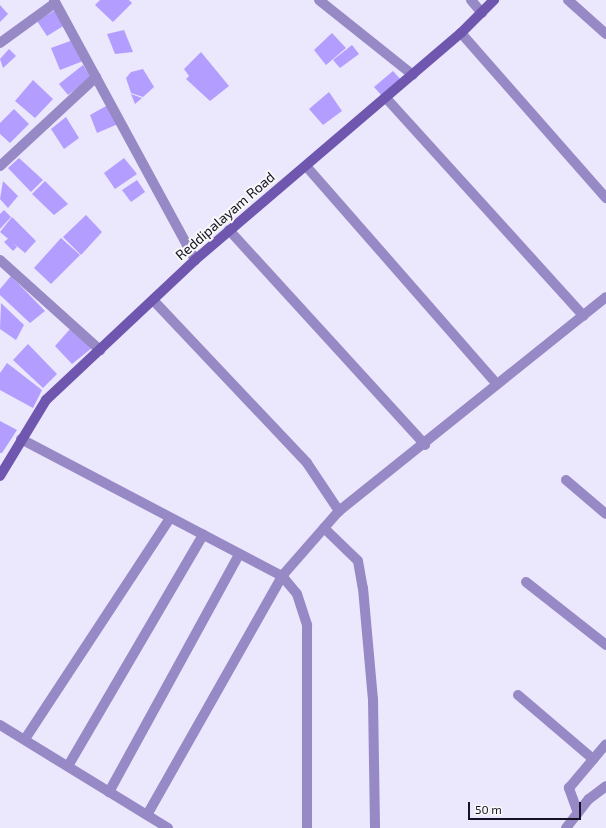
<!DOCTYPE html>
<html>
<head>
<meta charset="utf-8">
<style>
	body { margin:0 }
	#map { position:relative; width:606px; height:828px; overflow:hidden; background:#ebe7fc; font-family:"Exo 2",sans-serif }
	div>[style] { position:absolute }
	.building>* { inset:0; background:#b39dfe }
	.street>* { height:10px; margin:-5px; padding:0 5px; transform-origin:5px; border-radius:5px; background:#9689c5 }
	.secondary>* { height:10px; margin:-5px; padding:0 5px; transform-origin:5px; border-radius:5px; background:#6f57af }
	span { translate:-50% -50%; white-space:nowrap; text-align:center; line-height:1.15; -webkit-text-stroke:4px #f8f8f8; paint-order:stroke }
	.street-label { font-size:14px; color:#161224 }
	.scale { position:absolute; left:468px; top:802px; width:113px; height:18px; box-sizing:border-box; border:2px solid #161224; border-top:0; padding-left:5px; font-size:12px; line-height:14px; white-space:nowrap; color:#161224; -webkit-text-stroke:3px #f8f8f8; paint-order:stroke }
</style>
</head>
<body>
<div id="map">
	<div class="building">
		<i style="clip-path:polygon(100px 0,129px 0,132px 3px,113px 22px,95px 5px)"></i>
		<i style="clip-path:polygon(0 5px,8px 14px,0 22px)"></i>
		<i style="clip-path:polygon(57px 9px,65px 25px,47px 36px,37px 21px)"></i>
		<i style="clip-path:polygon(124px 30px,133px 52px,115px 54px,107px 34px)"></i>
		<i style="clip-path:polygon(332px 33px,346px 48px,326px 65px,314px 50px)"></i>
		<i style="clip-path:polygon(73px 40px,83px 61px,60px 70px,51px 48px)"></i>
		<i style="clip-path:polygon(352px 45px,359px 54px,340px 68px,333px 60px)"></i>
		<i style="clip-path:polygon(9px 49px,16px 56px,3px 68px,0 59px)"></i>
		<i style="clip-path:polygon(201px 52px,229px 86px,210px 101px,186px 79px,189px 76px,184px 69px)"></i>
		<i style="clip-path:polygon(83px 65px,91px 78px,68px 95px,59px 84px)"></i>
		<i style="clip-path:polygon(143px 69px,154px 87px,143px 97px,131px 93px,126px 78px,131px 72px)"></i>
		<i style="clip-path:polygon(393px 71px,402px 81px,383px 97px,374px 87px)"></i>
		<i style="clip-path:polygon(33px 80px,53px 99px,35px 118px,15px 101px)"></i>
		<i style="clip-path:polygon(329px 92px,342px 111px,323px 125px,309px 109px)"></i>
		<i style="clip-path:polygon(131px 94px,142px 98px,135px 104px)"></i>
		<i style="clip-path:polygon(108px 105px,118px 124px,97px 133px,90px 115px)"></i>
		<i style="clip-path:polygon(14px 109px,29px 124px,10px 143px,0 134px,0 123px)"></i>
		<i style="clip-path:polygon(66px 117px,79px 138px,64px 149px,51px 129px)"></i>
		<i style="clip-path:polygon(19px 158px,43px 180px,31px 192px,8px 168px)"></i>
		<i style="clip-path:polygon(124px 158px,137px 174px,115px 189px,104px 173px)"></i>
		<i style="clip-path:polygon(137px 180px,145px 192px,131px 202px,122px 190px)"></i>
		<i style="clip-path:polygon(3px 181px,18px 196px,8px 208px,0 199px)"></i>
		<i style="clip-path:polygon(45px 181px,68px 204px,54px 215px,32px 194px)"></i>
		<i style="clip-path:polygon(4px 210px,11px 217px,0 229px,0 214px)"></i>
		<i style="clip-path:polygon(86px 215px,102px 232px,81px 255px,63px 237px)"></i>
		<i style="clip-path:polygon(12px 217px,36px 241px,25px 253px,0 232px)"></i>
		<i style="clip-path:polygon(9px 238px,17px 247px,13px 251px,4px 242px)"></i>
		<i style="clip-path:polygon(61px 238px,80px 255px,51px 284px,34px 268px)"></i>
		<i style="clip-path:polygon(11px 276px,45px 311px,30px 323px,0 295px,0 289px)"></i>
		<i style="clip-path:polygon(1px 303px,24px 325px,16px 340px,0 329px)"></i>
		<i style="clip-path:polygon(71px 328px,93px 347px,72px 364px,55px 346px)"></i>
		<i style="clip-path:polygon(28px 344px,57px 374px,43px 388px,13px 360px)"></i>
		<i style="clip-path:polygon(7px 363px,42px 390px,33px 408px,0 390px,0 373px)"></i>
		<i style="clip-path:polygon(0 421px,17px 430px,2px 453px,0 453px)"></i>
	</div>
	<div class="street">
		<i style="left:54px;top:0;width:296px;rotate:61.5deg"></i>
		<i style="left:319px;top:0;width:120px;rotate:38.6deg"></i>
		<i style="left:471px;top:0;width:17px;rotate:50deg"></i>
		<i style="left:568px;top:0;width:51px;rotate:41.8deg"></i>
		<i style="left:461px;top:33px;width:220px;rotate:48.7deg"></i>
		<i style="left:0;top:43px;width:68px;rotate:-36deg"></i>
		<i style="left:386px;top:98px;width:294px;rotate:47.8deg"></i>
		<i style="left:0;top:166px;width:131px;rotate:-42.8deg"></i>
		<i style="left:306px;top:166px;width:290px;rotate:48.8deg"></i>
		<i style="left:229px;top:230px;width:291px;rotate:47.6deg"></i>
		<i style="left:0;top:260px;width:135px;rotate:42deg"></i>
		<i style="left:153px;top:300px;width:224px;rotate:46.6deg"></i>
		<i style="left:307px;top:463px;width:58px;rotate:56.3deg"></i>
		<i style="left:21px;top:439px;width:295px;rotate:27.7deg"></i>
		<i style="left:282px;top:576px;width:23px;rotate:50deg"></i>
		<i style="left:297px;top:594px;width:33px;rotate:72deg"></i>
		<i style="left:307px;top:625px;width:203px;rotate:90deg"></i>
		<i style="left:566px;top:480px;width:52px;rotate:40.4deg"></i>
		<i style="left:324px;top:528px;width:47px;rotate:44.1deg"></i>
		<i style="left:358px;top:561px;width:27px;rotate:80deg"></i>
		<i style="left:363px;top:588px;width:111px;rotate:84.9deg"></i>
		<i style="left:373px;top:699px;width:129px;rotate:89.1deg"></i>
		<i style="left:526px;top:582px;width:102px;rotate:38.2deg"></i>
		<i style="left:518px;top:695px;width:99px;rotate:40.5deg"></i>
		<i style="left:0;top:725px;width:197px;rotate:31.5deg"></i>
		<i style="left:25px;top:739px;width:264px;rotate:-56.7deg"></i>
		<i style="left:68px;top:766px;width:268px;rotate:-59.7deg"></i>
		<i style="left:109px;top:792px;width:269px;rotate:-61.3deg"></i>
		<i style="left:578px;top:813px;width:27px;rotate:-110deg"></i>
		<i style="left:569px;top:788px;width:57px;rotate:-49.9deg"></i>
		<i style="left:147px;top:815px;width:274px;rotate:-60.5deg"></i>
		<i style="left:282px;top:576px;width:86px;rotate:-48.8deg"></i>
		<i style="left:339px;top:511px;width:342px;rotate:-38.7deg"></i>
		<i style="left:566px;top:828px;width:37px;rotate:-52deg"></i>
		<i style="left:589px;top:799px;width:21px;rotate:-37deg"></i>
	</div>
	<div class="secondary">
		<i style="left:0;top:476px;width:89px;rotate:-58.8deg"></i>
		<i style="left:46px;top:400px;width:204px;rotate:-43.2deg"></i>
		<i style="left:195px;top:260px;width:350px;rotate:-40.5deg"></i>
		<i style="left:461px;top:33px;width:47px;rotate:-45deg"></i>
	</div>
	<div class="street-label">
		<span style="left:225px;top:216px;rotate:-41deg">Reddipalayam Road</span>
	</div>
	<div class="scale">50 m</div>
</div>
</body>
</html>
